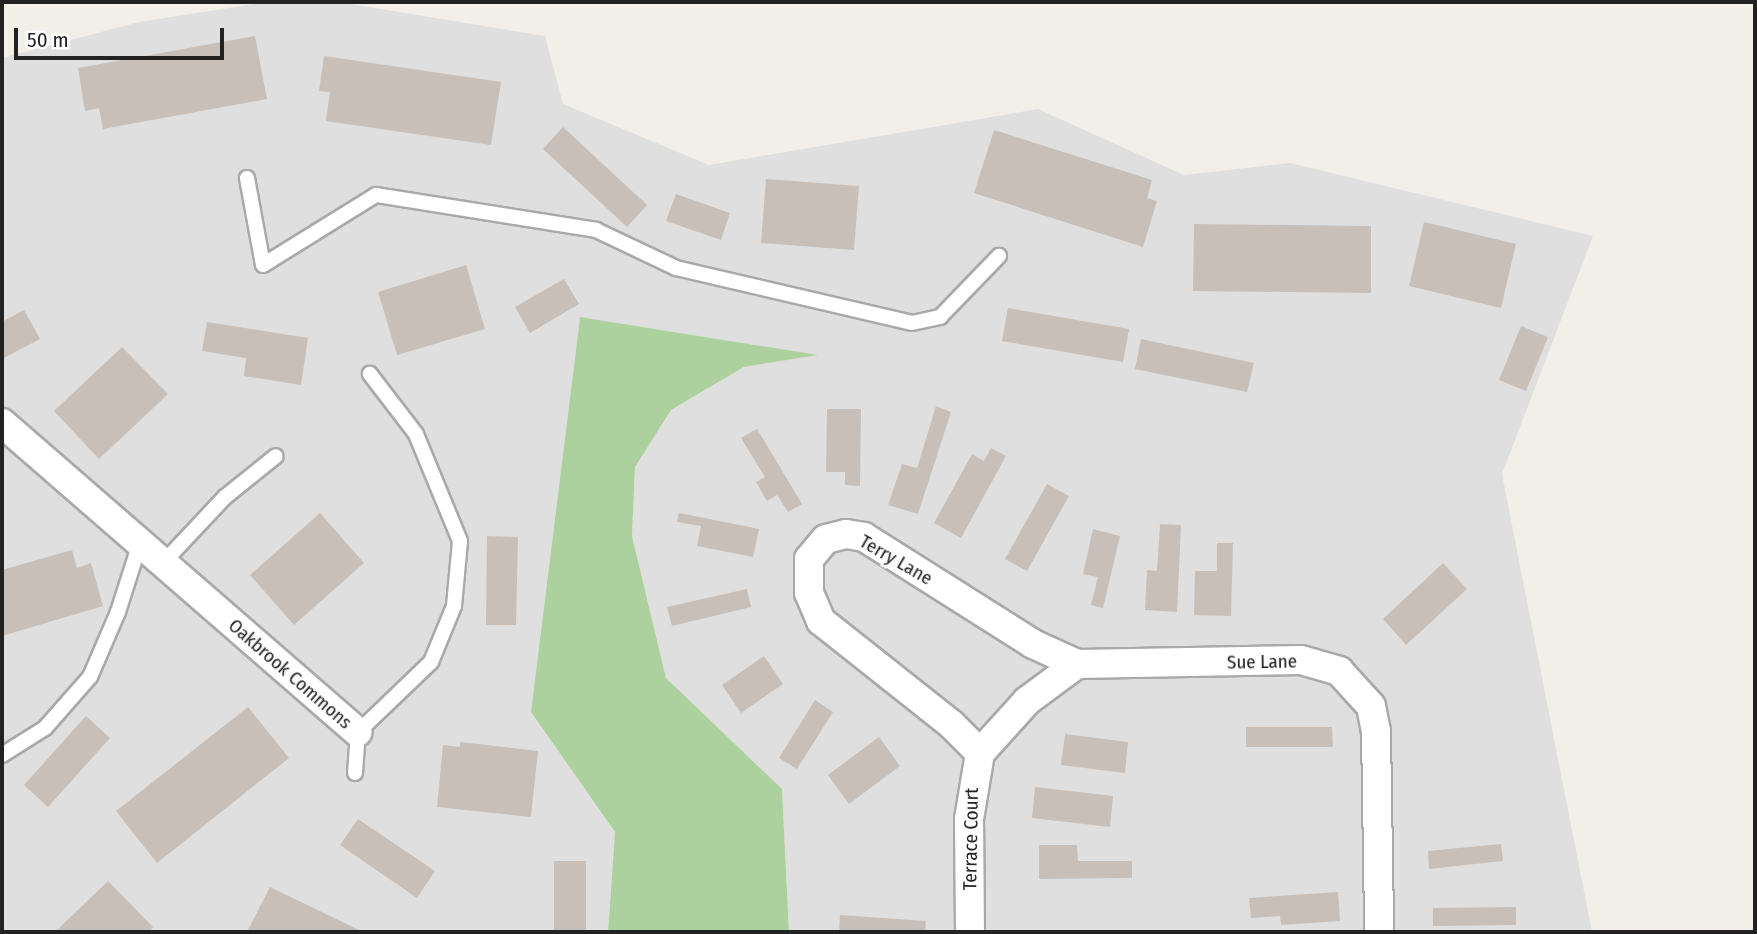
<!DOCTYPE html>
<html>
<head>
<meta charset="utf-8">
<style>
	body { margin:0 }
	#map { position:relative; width:1757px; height:934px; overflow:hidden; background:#f2efe9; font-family:"Fira Sans Condensed",sans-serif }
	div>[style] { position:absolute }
	.residential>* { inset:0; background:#e0dfdf }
	.forest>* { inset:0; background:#add19e }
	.building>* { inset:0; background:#c7bfb8 }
	.roads { filter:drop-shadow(2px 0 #a9a9a9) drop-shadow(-2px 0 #a9a9a9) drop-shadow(0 2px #a9a9a9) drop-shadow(0 -2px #a9a9a9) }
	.service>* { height:14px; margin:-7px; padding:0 7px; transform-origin:7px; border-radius:7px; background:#fff }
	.minor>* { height:28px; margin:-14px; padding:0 14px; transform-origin:14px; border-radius:14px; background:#fff }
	span { translate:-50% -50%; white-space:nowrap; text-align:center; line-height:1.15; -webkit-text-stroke:5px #fff; paint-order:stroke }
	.street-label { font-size:19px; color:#222 }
	.frame { position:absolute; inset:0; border:4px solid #222; pointer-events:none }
	.scale { position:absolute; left:14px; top:28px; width:210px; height:32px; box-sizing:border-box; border:4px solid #222; border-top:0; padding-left:9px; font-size:21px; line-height:24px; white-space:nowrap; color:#222; -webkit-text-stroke:5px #fff; paint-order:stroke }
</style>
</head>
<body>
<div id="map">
	<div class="residential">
		<i style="clip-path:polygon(268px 2px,338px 2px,545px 36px,563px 104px,709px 165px,1038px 109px,1184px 175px,1290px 163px,1593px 236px,1502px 474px,1592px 932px,789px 932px,782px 789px,666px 678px,632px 536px,635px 466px,671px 410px,744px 367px,815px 355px,580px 317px,531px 712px,615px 832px,608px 932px,2px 932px,2px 58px,139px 22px)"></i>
	</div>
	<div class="forest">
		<i style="clip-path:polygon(580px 317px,818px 355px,744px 367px,671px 410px,635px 467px,632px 536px,666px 678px,782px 789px,789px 932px,608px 932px,615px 832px,531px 712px)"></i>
	</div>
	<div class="building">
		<i style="clip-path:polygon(255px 36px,267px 99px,103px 129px,99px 108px,85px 111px,78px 68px)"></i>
		<i style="clip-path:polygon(324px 56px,501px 82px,491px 145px,326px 121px,330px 92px,319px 91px)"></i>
		<i style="clip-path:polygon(563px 127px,647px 205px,627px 227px,543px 149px)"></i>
		<i style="clip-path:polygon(994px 130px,1152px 180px,1147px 198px,1157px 201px,1143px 247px,974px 193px)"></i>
		<i style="clip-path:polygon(766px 179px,859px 186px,854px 250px,761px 243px)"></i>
		<i style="clip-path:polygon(676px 194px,730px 213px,721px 240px,666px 221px)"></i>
		<i style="clip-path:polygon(1424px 222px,1516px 244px,1501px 308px,1409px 286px)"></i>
		<i style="clip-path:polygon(1194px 224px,1371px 226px,1371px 293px,1193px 291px)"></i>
		<i style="clip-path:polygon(466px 265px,485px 329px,397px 355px,378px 292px)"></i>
		<i style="clip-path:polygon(564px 279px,579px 304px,530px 333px,515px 307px)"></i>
		<i style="clip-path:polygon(1008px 308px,1129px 329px,1123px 362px,1002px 341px)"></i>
		<i style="clip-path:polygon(24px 310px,40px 339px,2px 359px,2px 322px)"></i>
		<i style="clip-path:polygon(207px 322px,308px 338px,301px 385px,244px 376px,246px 358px,202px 351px)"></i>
		<i style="clip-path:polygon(1521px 326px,1548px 337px,1526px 391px,1499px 380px)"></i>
		<i style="clip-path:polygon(1141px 339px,1254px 363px,1247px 392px,1135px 369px)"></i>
		<i style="clip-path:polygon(122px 347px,168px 394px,99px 459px,54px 411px)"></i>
		<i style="clip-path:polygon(936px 406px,951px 412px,918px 514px,888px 505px,902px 464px,917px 468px)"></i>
		<i style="clip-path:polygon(827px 409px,861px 409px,860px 486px,845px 485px,845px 472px,826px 472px)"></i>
		<i style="clip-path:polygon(757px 429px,802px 504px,788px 512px,777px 495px,767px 501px,756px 482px,765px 477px,741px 438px)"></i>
		<i style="clip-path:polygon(991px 448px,1006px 456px,961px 538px,934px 523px,972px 454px,984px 461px)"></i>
		<i style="clip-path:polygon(1047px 484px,1069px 496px,1027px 571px,1005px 559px)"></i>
		<i style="clip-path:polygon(320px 513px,364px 563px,294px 625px,250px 575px)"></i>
		<i style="clip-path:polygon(679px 513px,759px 529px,753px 557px,697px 546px,701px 526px,677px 522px)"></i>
		<i style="clip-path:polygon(1160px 524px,1181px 525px,1177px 612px,1145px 610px,1147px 570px,1157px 571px)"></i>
		<i style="clip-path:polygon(1093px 529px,1120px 536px,1103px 608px,1091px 605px,1098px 577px,1083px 574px)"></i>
		<i style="clip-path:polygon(487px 536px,518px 537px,516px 625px,486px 625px)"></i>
		<i style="clip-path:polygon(1217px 543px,1233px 543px,1231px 616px,1194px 615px,1195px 571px,1217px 571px)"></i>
		<i style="clip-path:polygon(72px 550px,77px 568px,91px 563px,103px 606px,2px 636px,2px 570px)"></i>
		<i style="clip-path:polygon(1443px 563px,1467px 589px,1406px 645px,1383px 619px)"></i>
		<i style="clip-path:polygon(747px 589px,751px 607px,672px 626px,667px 607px)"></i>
		<i style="clip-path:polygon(764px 656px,783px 684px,741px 713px,722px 685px)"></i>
		<i style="clip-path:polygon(815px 700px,833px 712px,797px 769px,779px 758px)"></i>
		<i style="clip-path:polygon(248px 707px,289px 758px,157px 863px,116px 811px)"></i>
		<i style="clip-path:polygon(86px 716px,110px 738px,48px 807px,24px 785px)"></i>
		<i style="clip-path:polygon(1246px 727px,1332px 727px,1333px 747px,1246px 747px)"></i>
		<i style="clip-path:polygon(1065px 734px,1128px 742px,1125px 773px,1061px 765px)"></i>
		<i style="clip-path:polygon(879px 737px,900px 766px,849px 804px,828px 775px)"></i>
		<i style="clip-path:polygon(460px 742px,538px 751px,531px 817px,437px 807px,443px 745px,460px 747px)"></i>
		<i style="clip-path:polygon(1035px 787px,1113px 796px,1110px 827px,1032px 818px)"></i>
		<i style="clip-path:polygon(358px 819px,435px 871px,417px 898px,340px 845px)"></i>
		<i style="clip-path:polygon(1501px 844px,1503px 861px,1429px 869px,1428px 851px)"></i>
		<i style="clip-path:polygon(1039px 845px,1077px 845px,1078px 861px,1132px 861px,1132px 878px,1039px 879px)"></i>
		<i style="clip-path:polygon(554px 861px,586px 861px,586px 932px,554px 932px)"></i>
		<i style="clip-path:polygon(108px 881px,153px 927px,148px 932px,55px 932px)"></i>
		<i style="clip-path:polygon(270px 887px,363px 932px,247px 932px)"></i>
		<i style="clip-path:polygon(1338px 892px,1340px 921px,1281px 925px,1280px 916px,1251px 918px,1249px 898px)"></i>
		<i style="clip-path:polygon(1516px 907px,1516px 925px,1433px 926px,1433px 908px)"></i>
		<i style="clip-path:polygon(840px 915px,926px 921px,925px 932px,839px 932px)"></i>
	</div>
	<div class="roads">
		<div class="service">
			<i style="left:247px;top:178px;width:88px;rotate:79.6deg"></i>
			<i style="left:263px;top:265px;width:133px;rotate:-31.8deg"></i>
			<i style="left:376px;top:195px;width:223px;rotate:9deg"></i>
			<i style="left:596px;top:230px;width:89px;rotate:25.4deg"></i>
			<i style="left:676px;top:268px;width:242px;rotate:13.1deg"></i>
			<i style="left:912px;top:323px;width:29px;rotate:-12deg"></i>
			<i style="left:940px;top:317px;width:85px;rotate:-46deg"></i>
			<i style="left:163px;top:563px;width:91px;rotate:-46.8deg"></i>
			<i style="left:225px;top:497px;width:65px;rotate:-38.8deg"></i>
			<i style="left:2px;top:755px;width:51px;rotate:-32.1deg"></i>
			<i style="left:45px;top:728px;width:68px;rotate:-48.6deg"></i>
			<i style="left:90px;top:677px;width:71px;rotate:-66.7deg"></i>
			<i style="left:118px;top:612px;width:72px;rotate:-72.3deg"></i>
			<i style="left:355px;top:773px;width:41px;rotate:-85.8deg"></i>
			<i style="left:358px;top:732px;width:101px;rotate:-43.8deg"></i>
			<i style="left:431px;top:662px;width:61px;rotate:-67.7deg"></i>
			<i style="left:454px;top:606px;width:65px;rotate:-84.7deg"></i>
			<i style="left:460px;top:541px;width:116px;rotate:-112.4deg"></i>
			<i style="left:416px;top:434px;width:76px;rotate:-127.5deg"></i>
		</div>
		<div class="minor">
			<i style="left:2px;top:423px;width:471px;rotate:41deg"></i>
			<i style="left:980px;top:753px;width:41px;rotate:-135deg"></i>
			<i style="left:951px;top:724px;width:166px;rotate:-141.6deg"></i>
			<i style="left:821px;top:621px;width:30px;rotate:-113deg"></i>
			<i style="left:809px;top:593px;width:34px;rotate:-90deg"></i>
			<i style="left:809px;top:559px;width:26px;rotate:-50deg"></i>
			<i style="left:826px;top:539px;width:21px;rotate:-14deg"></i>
			<i style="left:846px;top:534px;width:18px;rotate:9deg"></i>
			<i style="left:864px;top:537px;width:200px;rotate:32.3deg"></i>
			<i style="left:1033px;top:644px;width:48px;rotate:24.4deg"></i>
			<i style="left:1077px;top:664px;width:224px;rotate:-1deg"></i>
			<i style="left:1301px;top:660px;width:40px;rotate:16deg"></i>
			<i style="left:1339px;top:671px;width:47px;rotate:47.6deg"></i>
			<i style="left:1371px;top:706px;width:25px;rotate:79deg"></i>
			<i style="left:1376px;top:731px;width:201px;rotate:89.1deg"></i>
			<i style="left:970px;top:932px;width:113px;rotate:-90.5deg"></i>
			<i style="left:969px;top:819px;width:67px;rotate:-80.5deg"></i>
			<i style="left:980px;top:753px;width:70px;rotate:-47.9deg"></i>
			<i style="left:1027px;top:701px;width:62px;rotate:-36.5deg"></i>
		</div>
	</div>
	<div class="street-label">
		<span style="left:896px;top:560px;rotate:30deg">Terry Lane</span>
		<span style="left:1262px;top:662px;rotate:-1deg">Sue Lane</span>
		<span style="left:290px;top:674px;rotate:41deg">Oakbrook Commons</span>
		<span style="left:971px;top:839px;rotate:-89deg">Terrace Court</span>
	</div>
	<div class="frame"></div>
	<div class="scale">50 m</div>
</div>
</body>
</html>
